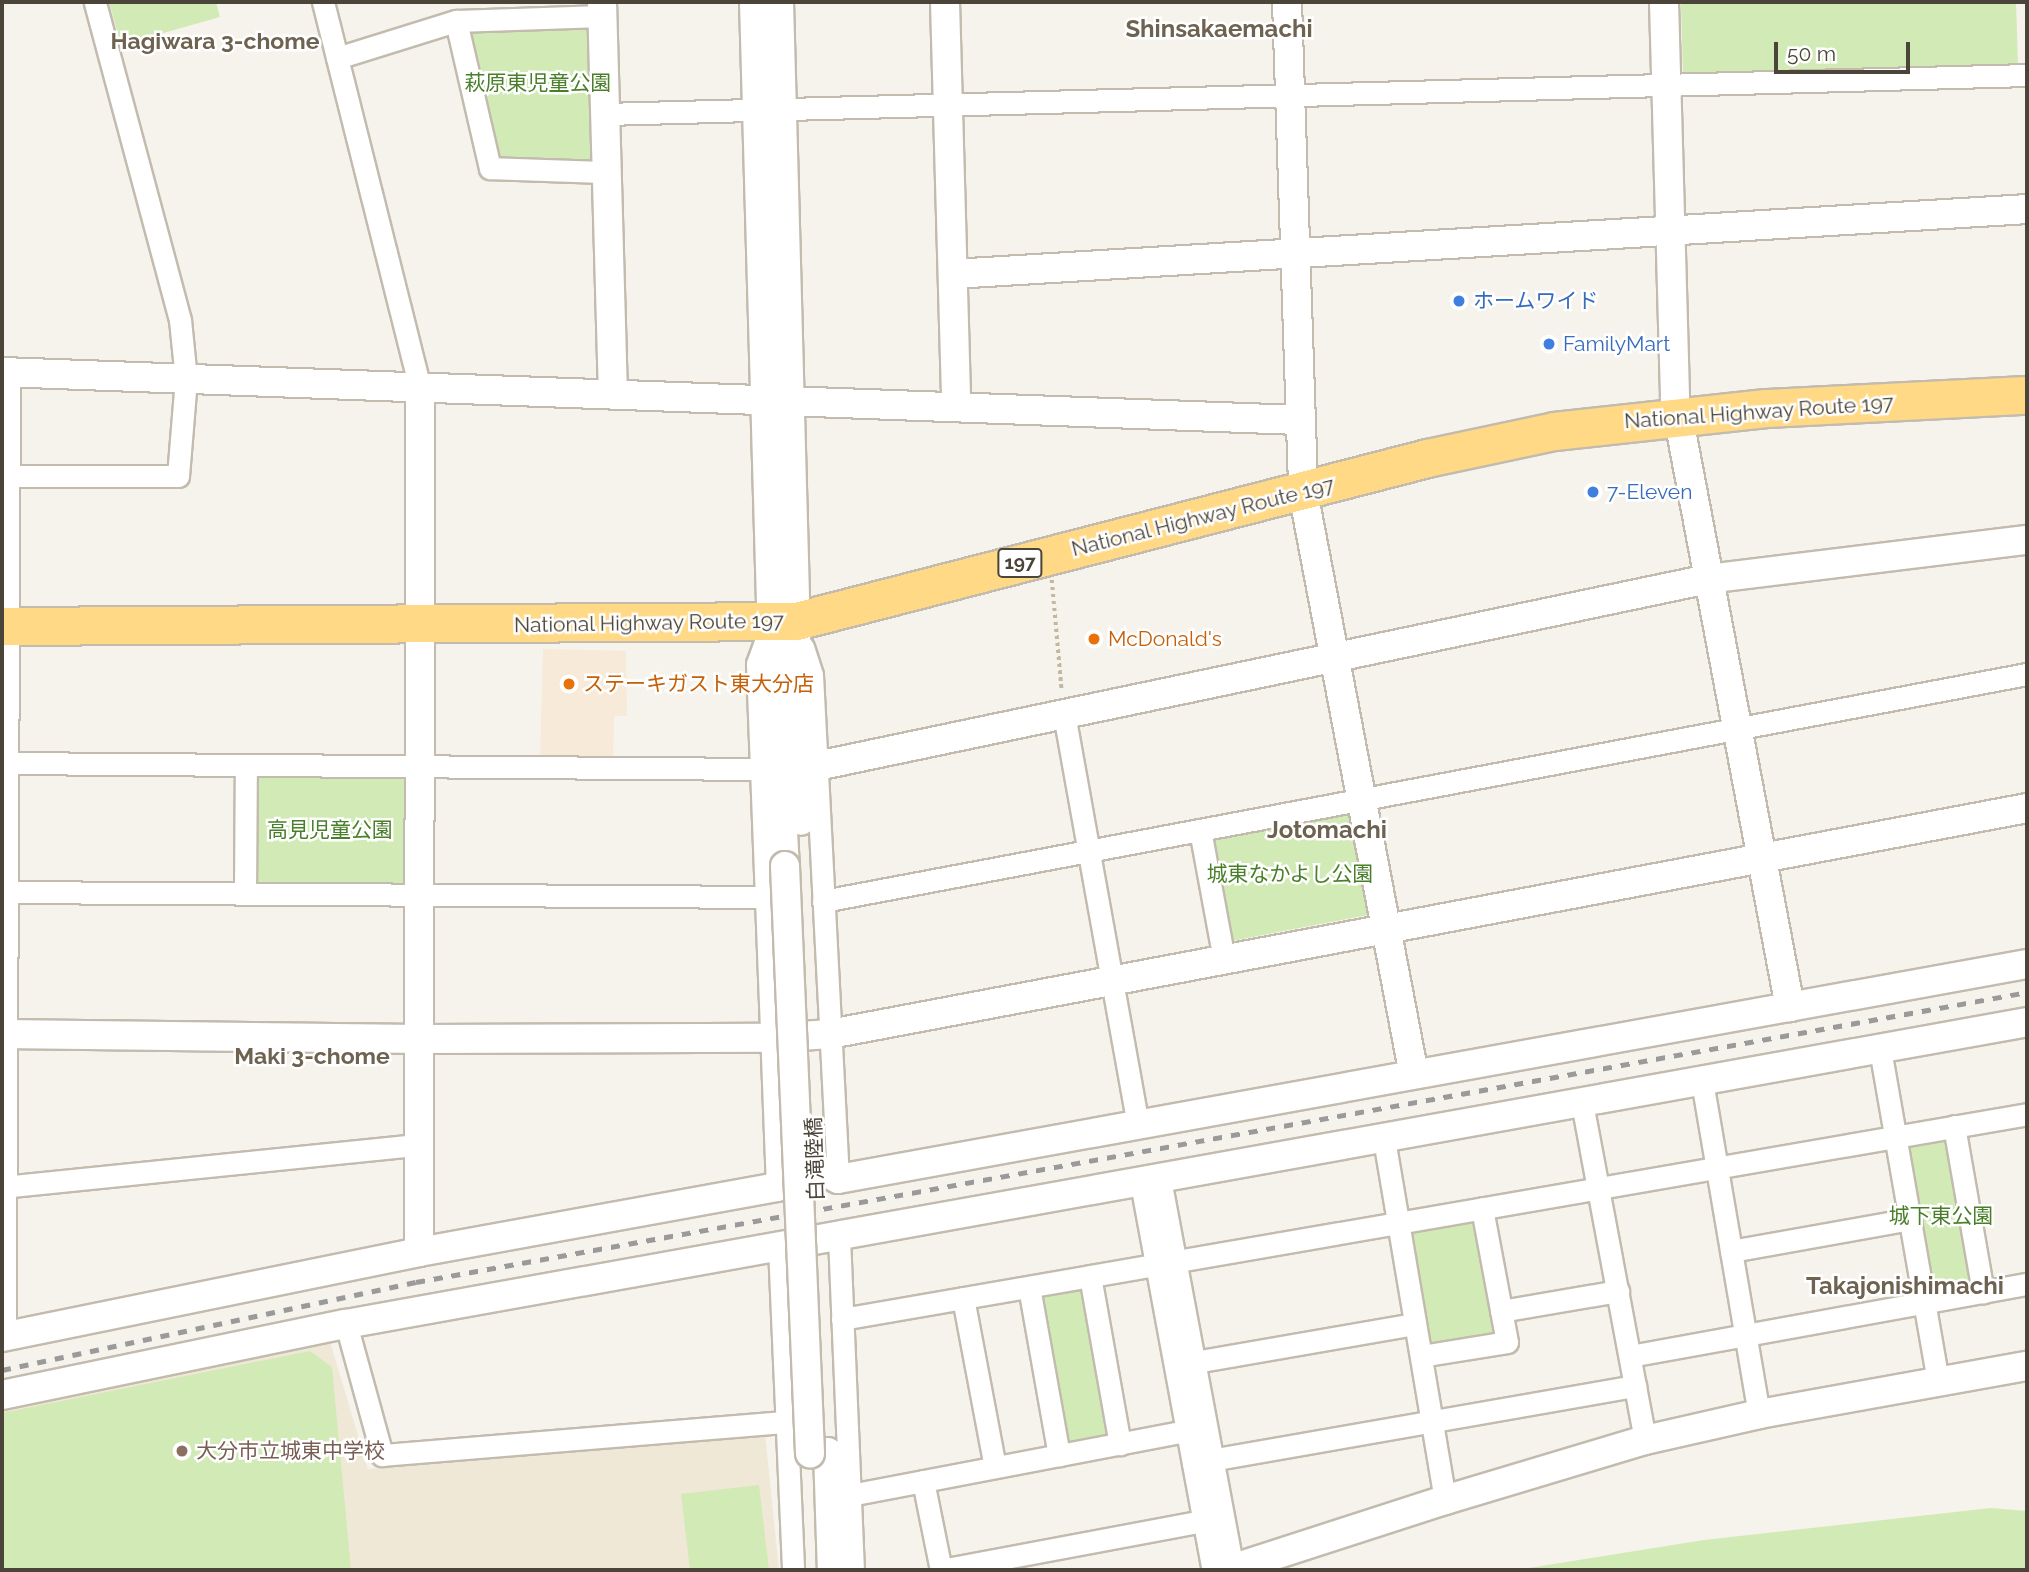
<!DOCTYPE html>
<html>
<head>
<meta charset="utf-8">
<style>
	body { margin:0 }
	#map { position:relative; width:2029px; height:1572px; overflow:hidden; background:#f6f3ec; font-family:Raleway,"Noto Sans JP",sans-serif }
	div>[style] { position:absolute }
	.commercial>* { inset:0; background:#f7ead8 }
	.education>* { inset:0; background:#efe8d6 }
	.green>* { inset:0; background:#d2eab5 }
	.path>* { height:3.5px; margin-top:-1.75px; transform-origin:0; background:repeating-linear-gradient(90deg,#c4b79f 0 3.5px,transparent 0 7px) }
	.roads { filter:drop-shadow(2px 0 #c2bbae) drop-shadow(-2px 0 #c2bbae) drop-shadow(0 2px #c2bbae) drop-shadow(0 -2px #c2bbae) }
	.minor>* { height:21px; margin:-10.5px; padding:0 10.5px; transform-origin:10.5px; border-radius:10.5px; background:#fff }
	.tertiary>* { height:28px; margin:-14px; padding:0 14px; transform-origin:14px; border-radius:14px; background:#fff }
	.trunk>* { height:37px; margin:-18.5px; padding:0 18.5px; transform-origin:18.5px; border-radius:18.5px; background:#ffd985 }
	.rail>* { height:5px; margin-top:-2.5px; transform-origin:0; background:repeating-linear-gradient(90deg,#9a9a9a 0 9px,transparent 0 18px) }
	.bridges { filter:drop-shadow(2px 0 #c2bbae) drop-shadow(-2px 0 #c2bbae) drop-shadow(0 2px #c2bbae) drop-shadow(0 -2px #c2bbae) }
	.tertiary-bridge>* { height:28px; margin:-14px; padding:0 14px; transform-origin:14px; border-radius:14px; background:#fff }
	.dots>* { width:19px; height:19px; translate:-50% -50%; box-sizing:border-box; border:4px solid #fff; border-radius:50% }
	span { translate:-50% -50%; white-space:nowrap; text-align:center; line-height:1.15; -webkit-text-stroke:5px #fff; paint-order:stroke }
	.shield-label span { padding:2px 5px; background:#fff; border:2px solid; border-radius:5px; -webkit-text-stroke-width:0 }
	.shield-label { font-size:19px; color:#4b4439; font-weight:700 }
	.park-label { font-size:21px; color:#4a7f2a }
	.shop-label { font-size:21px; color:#366cbe }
	.left { translate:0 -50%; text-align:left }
	.street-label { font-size:21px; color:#4b4439 }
	.food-label { font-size:21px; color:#c56008 }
	.education-label { font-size:21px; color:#785e54 }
	.neighbourhood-label { font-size:23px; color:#6e6250; font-weight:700 }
	.quarter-label { font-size:24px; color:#6e6250; font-weight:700 }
	.frame { position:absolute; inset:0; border:4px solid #4b4439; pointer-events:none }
	.scale { position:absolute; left:1774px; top:42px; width:136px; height:32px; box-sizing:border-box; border:4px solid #4b4439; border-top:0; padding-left:9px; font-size:21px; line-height:24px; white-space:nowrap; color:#4b4439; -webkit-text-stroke:5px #fff; paint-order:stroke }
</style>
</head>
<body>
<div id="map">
	<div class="commercial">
		<i style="clip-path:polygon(543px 649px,626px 651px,627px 716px,614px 716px,613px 760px,540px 761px)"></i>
	</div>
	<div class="education">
		<i style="clip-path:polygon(329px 1338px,368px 1469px,765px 1434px,779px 1570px,2px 1570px,2px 1405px)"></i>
	</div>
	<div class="green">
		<i style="clip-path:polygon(109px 2px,216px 2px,220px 17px,121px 45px)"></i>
		<i style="clip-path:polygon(1681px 2px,2016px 2px,2018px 66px,1683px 76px)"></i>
		<i style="clip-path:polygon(584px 26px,594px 30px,595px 153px,587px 162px,498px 160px,468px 36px,473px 27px)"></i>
		<i style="clip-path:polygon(399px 775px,408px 781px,407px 882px,400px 886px,259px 883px,252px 880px,252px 781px,258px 776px)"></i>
		<i style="clip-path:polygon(1353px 807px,1373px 914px,1226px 942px,1206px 835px)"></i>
		<i style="clip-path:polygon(1944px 1133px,1951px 1139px,1976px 1289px,1931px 1296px,1905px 1144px)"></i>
		<i style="clip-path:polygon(1472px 1215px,1479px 1221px,1500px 1330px,1495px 1338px,1433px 1349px,1425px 1343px,1407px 1232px,1414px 1225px)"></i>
		<i style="clip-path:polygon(1081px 1282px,1109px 1440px,1072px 1447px,1063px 1442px,1040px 1289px)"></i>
		<i style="clip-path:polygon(310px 1351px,332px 1367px,351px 1570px,3px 1570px,2px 1413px)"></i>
		<i style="clip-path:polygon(759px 1485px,769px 1570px,690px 1570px,681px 1494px)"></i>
		<i style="clip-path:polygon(1991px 1508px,2027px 1511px,2027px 1570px,1516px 1570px,1704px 1540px)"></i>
	</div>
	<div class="path">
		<i style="left:1052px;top:580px;width:111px;rotate:84.9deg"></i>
	</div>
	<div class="roads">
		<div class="minor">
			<i style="left:323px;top:2px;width:397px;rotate:75.9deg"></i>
			<i style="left:456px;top:21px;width:151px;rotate:77deg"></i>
			<i style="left:490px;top:168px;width:117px;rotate:2deg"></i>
			<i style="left:337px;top:58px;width:125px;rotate:-17.3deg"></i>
			<i style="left:456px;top:21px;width:146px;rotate:-2deg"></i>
			<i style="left:605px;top:114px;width:1423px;rotate:-1.57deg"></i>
			<i style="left:2px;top:476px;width:176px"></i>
			<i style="left:178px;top:476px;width:97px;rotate:-85.3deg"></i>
			<i style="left:186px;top:379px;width:59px;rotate:-95.8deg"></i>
			<i style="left:180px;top:320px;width:329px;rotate:-105deg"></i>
			<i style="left:770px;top:628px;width:38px;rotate:110deg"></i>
			<i style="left:757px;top:664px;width:523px;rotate:87.81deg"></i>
			<i style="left:803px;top:647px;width:29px;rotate:72deg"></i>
			<i style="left:812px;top:675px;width:505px;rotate:87.05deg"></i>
			<i style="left:1064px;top:714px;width:418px;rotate:79.8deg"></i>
			<i style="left:2px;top:763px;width:759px;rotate:0.45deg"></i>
			<i style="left:1200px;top:830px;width:132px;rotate:79.5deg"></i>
			<i style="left:2px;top:892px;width:764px;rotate:0.37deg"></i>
			<i style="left:245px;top:893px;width:128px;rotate:-89.6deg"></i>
			<i style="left:823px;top:901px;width:1225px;rotate:-10.68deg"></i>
			<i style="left:1880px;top:1049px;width:338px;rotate:80.1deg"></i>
			<i style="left:1702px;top:1081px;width:338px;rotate:80.3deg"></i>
			<i style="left:1582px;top:1103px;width:343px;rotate:79.4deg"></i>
			<i style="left:1954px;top:1126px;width:169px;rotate:80.1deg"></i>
			<i style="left:1384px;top:1139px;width:366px;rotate:80.4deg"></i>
			<i style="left:1160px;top:1179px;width:397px;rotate:79.4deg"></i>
			<i style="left:1141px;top:1183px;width:394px;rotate:79.5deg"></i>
			<i style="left:2px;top:1187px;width:419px;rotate:-5.8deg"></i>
			<i style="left:839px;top:1237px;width:333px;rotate:87.6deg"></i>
			<i style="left:779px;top:1247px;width:323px;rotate:87.5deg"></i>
			<i style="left:1731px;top:1251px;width:182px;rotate:-10.1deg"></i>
			<i style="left:1090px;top:1276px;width:171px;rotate:79.9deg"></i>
			<i style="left:1029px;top:1287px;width:171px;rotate:79.9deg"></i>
			<i style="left:963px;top:1298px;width:172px;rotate:79.3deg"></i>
			<i style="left:1501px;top:1311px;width:119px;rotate:-9.7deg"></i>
			<i style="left:842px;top:1319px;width:1203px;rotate:-9.81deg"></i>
			<i style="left:346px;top:1324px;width:136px;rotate:74.6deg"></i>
			<i style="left:382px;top:1455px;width:405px;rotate:-4.7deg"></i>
			<i style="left:1421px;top:1356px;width:87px;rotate:-9.2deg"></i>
			<i style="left:1507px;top:1342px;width:136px;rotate:-100.6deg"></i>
			<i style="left:1630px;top:1356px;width:403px;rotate:-10.3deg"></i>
			<i style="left:1183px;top:1364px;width:235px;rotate:-9.8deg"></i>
			<i style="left:1193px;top:1463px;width:449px;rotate:-9.9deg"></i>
			<i style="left:923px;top:1481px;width:91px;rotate:78.6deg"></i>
			<i style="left:941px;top:1570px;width:282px;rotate:-10.6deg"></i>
			<i style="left:850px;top:1495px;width:343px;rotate:-10.8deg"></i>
		</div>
		<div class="tertiary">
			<i style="left:602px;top:2px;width:392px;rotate:88.4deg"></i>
			<i style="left:754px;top:2px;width:600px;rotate:88.38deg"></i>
			<i style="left:771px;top:602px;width:264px;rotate:87deg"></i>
			<i style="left:779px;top:2px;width:819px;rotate:88.46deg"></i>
			<i style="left:945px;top:2px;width:405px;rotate:88.4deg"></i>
			<i style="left:1287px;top:2px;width:490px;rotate:88.1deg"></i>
			<i style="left:1303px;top:492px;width:593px;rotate:79.22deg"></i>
			<i style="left:1664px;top:2px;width:397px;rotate:88.4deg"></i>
			<i style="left:1675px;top:399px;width:619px;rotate:79.29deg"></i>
			<i style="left:953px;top:274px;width:1076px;rotate:-3.46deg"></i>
			<i style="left:2px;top:372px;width:1298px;rotate:2.12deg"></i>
			<i style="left:817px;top:766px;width:910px;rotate:-11.85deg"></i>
			<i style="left:1708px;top:579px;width:321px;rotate:-7deg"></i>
			<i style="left:2px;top:1034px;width:417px;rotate:0.7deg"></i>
			<i style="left:419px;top:1039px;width:352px;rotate:-0.2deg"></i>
			<i style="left:771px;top:1038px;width:59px;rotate:-3.9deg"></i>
			<i style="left:830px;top:1034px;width:1218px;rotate:-10.69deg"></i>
			<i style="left:419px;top:1252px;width:865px;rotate:-89.93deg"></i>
			<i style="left:2px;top:1319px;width:947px;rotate:-89.76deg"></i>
			<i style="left:2px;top:1337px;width:426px;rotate:-11.5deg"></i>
			<i style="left:419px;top:1252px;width:364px;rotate:-10.3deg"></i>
			<i style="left:777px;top:1187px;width:16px;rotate:-45deg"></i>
			<i style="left:788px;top:1176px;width:35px;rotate:-8deg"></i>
			<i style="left:823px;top:1171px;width:17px;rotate:28deg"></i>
			<i style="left:838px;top:1179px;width:1208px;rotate:-10.25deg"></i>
			<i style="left:2px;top:1395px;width:351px;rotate:-11.7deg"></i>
			<i style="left:346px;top:1324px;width:1708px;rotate:-10.18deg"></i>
			<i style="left:828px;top:1452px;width:118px;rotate:88.1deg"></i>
			<i style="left:1228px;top:1570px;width:228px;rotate:-17.9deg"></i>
			<i style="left:1445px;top:1500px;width:209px;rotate:-16.7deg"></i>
			<i style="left:1645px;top:1440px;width:117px;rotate:-12.8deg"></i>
			<i style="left:1759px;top:1414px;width:272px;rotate:-10.2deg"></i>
		</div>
		<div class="trunk">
			<i style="left:2px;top:626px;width:794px;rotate:-0.36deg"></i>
			<i style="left:796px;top:621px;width:652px;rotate:-14.48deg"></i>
			<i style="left:1427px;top:458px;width:130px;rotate:-12deg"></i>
			<i style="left:1554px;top:431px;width:213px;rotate:-6.2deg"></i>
			<i style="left:1766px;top:408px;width:261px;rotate:-2.9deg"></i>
		</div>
	</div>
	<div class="rail">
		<i style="left:2px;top:1370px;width:423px;rotate:-12deg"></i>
		<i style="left:416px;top:1282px;width:1637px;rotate:-10.2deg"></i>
	</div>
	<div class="bridges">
		<div class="tertiary-bridge">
			<i style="left:785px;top:866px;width:588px;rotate:87.56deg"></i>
		</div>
	</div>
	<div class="dots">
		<i style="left:1459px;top:301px;background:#3f7fe0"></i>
		<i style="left:1549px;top:344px;background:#3f7fe0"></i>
		<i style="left:1593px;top:492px;background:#3f7fe0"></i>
		<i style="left:1094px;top:639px;background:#e8710a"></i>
		<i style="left:569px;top:684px;background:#e8710a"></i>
		<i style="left:182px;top:1451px;background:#8d6e63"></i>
	</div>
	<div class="shield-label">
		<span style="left:1020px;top:563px">197</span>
	</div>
	<div class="park-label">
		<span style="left:538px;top:83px">萩原東児童公園</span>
		<span style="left:330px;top:830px">高見児童公園</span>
		<span style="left:1290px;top:874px">城東なかよし公園</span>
		<span style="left:1941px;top:1216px">城下東公園</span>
	</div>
	<div class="shop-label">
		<span class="left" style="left:1473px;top:301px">ホームワイド</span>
		<span class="left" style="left:1563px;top:344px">FamilyMart</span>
		<span class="left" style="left:1607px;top:492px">7-Eleven</span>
	</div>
	<div class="street-label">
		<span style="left:1759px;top:412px;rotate:-4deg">National Highway Route 197</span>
		<span style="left:1203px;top:517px;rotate:-14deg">National Highway Route 197</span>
		<span style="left:649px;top:623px;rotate:-1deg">National Highway Route 197</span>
		<span style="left:815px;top:1159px;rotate:-92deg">白滝陸橋</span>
	</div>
	<div class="food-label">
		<span class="left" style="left:1108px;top:639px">McDonald's</span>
		<span class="left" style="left:583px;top:684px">ステーキガスト東大分店</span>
	</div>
	<div class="education-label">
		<span class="left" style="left:196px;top:1451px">大分市立城東中学校</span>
	</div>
	<div class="neighbourhood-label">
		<span style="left:215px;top:41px">Hagiwara 3-chome</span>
		<span style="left:312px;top:1056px">Maki 3-chome</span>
	</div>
	<div class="quarter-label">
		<span style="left:1219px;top:29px">Shinsakaemachi</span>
		<span style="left:1327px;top:830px">Jotomachi</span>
		<span style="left:1905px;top:1286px">Takajonishimachi</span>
	</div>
	<div class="frame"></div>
	<div class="scale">50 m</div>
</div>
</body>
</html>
